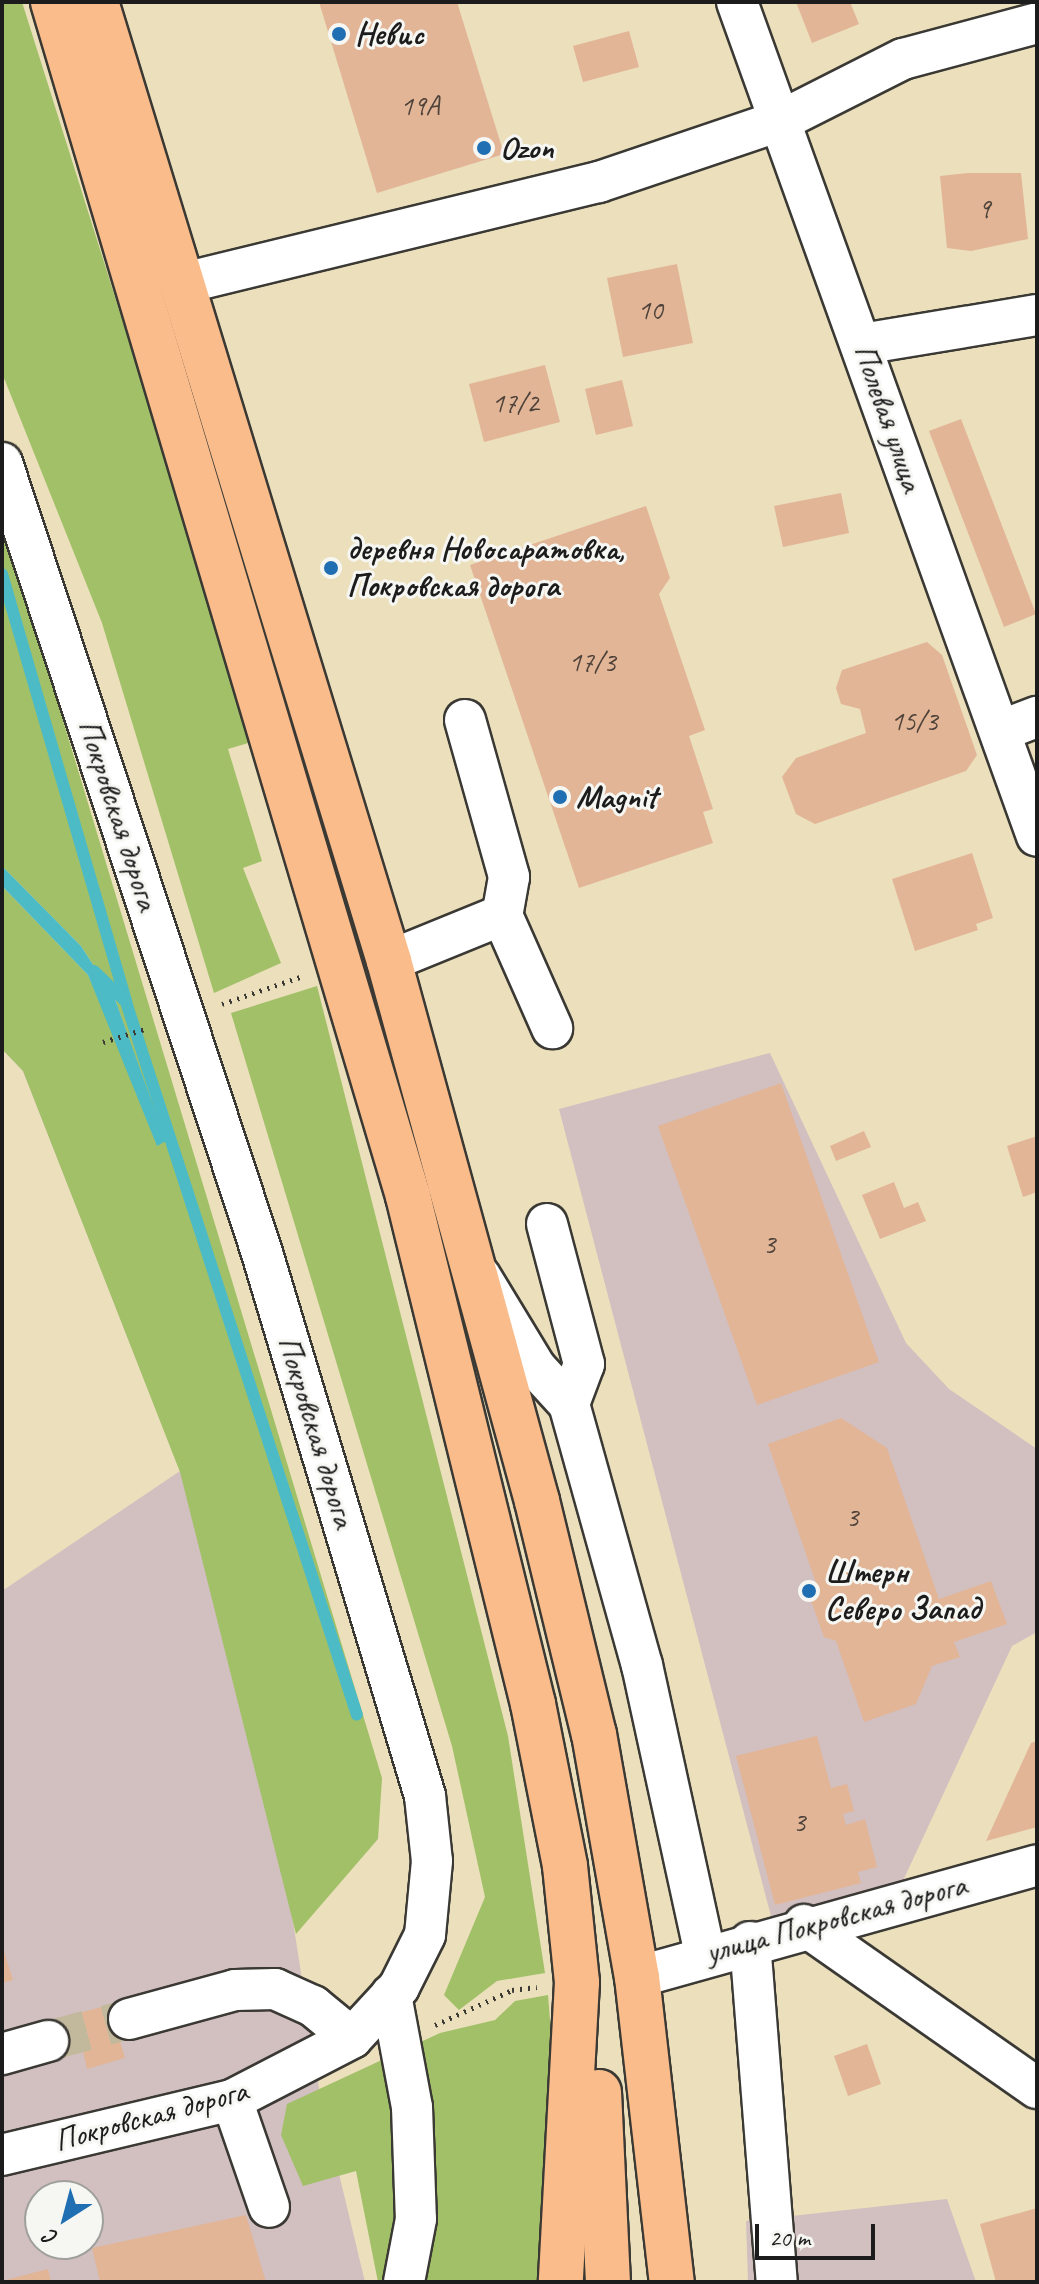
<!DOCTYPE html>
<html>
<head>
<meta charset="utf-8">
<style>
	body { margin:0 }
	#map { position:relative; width:1039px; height:2284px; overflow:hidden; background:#ebdfbc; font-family:Caveat,sans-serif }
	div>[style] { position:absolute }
	.industrial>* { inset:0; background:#d2bfc0 }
	.green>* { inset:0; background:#a2c068 }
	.water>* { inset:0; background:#4dbbc5 }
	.stream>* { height:12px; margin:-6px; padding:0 6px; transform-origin:6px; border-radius:6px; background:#4dbbc5 }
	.building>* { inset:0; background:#e2b596 }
	.minor-tunnel>* { height:40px; margin-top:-20px; transform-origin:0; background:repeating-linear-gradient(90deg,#c2b89c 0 40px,transparent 0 60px) }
	.path>* { height:5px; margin-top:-2.5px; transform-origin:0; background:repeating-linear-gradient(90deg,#3b3934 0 2px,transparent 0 8px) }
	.roads { filter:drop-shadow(2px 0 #3b3934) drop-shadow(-2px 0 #3b3934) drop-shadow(0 2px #3b3934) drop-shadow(0 -2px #3b3934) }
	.minor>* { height:40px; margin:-20px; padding:0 20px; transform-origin:20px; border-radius:20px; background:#fff }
	.major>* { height:44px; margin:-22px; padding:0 22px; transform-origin:22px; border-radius:22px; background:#fabc8b }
	.dots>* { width:22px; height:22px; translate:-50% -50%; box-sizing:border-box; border:4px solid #f6f6f2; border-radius:50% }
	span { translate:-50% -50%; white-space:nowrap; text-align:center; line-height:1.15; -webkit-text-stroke:6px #f6f6f2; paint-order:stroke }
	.number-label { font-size:28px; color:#4e423a }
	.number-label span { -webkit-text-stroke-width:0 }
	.poi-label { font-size:32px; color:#1c1c1c; font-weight:700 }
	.left { translate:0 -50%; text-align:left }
	.street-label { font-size:32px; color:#1c1c1c }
	.frame { position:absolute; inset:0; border:4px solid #1c1c1c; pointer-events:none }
	.north { position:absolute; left:24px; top:2180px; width:80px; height:80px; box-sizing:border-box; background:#f6f6f2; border:2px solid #9f9f9c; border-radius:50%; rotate:216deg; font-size:22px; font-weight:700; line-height:32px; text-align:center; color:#1c1c1c }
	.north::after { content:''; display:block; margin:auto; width:28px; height:36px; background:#1f6fb2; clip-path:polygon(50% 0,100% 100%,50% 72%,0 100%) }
	.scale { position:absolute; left:755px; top:2224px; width:120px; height:36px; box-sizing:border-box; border:4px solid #1c1c1c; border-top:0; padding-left:10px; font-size:24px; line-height:28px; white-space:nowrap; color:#1c1c1c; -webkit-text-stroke:6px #f6f6f2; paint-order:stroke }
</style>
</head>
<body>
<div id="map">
	<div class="industrial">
		<i style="clip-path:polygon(evenodd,2px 963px,210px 1388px,320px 2095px,365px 2282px,2px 2282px,2px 1591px,180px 1471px,23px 1071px,2px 1049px,2px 963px,40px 2196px,88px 2196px,88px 2244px,40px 2244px,40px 2196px)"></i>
		<i style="clip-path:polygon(770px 1053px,906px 1343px,949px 1389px,1037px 1449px,1037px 1632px,1012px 1646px,901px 1885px,772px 1920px,559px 1109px)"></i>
		<i style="clip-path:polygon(947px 2199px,976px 2282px,748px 2282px,746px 2221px)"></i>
	</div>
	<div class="green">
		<i style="clip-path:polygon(2px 2px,22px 2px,255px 741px,228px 749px,262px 861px,243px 868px,281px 963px,214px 993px,102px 623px,2px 373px)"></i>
		<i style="clip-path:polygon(2px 518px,382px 1778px,378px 1839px,296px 1934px,180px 1472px,23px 1071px,2px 1049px,2px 886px,88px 975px,165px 1141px,115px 999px,81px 946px,2px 866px)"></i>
		<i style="clip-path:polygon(317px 986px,508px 1736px,545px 1973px,497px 1981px,459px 2010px,444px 1995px,485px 1897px,452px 1746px,231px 1013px)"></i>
		<i style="clip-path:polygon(548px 1995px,555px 2080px,541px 2282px,378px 2282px,356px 2171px,303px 2186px,281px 2135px,287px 2104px,440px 2033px,495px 2020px,515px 2001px)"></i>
	</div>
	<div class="water">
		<i style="clip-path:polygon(2px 866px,81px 946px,115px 999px,166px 1141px,157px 1146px,88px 975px,2px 886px)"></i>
	</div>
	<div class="stream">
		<i style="left:2px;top:574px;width:446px;rotate:73.8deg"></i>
		<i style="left:126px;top:1002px;width:749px;rotate:72.05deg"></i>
		<i style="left:94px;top:971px;width:42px;rotate:44deg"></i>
	</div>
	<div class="building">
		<i style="clip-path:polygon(319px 2px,457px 2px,504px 154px,377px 193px)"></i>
		<i style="clip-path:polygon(796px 2px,850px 2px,859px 24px,812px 43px)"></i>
		<i style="clip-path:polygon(629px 31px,639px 67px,583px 82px,573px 46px)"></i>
		<i style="clip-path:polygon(968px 173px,1021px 173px,1028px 239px,971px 251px,947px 248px,940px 176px)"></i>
		<i style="clip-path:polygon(677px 264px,693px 343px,623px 357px,607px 278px)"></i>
		<i style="clip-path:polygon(545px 365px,560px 422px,484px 442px,469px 384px)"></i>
		<i style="clip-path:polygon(622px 380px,633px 426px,596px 435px,585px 389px)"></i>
		<i style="clip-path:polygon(961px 419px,1036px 614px,1004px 627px,929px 431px)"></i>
		<i style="clip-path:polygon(841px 493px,849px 533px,783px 547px,774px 506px)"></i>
		<i style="clip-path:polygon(646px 506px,670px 578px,659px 594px,705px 730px,689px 736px,713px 809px,703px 812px,713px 843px,579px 888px,470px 565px)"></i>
		<i style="clip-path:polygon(927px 642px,942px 655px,977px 755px,966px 771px,815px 824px,796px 814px,782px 777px,796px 758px,866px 733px,860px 709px,841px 704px,836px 688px,842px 670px)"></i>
		<i style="clip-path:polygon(972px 853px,993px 918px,976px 924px,978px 930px,915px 951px,892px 879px)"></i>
		<i style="clip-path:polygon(781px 1083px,879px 1362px,757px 1405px,658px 1126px)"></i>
		<i style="clip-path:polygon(864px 1131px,871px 1147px,836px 1161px,830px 1146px)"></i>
		<i style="clip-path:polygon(1037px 1136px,1037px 1192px,1023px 1197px,1007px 1146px)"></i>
		<i style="clip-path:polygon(894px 1182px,904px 1208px,918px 1202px,926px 1221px,880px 1239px,862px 1195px)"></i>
		<i style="clip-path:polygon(841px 1418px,887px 1448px,939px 1599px,991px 1581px,1007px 1624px,954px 1642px,960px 1657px,932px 1666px,916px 1704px,864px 1722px,836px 1641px,824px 1637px,810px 1598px,817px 1586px,768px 1444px)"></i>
		<i style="clip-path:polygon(817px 1736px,831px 1788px,847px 1784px,854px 1811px,843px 1814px,846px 1825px,865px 1819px,877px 1867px,858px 1872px,861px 1883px,775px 1905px,736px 1756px)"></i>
		<i style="clip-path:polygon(1037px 1741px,1037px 1827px,986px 1841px,1031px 1743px)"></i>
		<i style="clip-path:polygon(2px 1945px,13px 1980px,2px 1983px)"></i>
		<i style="clip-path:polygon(123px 2001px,133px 2034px,119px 2038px,125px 2058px,87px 2069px,82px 2047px,52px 2056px,43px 2023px)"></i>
		<i style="clip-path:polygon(867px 2044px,881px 2084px,848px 2096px,834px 2056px)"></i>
		<i style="clip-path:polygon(1037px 2208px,1037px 2282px,996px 2282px,980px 2224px)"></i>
		<i style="clip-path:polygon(246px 2215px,266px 2282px,100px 2282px,92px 2248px)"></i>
		<i style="clip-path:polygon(48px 2269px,51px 2282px,2px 2282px,2px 2281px)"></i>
	</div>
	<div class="minor-tunnel">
		<i style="left:48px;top:2041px;width:84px;rotate:-15.2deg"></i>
	</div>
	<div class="path">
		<i style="left:222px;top:1004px;width:83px;rotate:-19.1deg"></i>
		<i style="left:103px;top:1042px;width:47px;rotate:-17.3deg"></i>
		<i style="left:435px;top:2025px;width:85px;rotate:-24.4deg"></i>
		<i style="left:512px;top:1990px;width:25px;rotate:-7deg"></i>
	</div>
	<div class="roads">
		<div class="minor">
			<i style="left:737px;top:2px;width:886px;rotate:70.22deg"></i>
			<i style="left:184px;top:283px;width:427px;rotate:-13.7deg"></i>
			<i style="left:599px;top:182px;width:193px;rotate:-18.7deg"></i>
			<i style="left:782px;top:120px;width:136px;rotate:-26.8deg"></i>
			<i style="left:903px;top:59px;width:139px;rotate:-15deg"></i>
			<i style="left:862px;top:344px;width:177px;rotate:-9.4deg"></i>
			<i style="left:2px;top:463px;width:832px;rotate:71.78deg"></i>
			<i style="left:262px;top:1253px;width:567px;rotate:73.29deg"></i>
			<i style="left:425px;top:1796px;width:65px;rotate:83.9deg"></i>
			<i style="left:432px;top:1861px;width:74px;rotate:95.4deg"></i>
			<i style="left:425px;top:1935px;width:58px;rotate:116.6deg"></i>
			<i style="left:399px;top:1987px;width:69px;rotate:132.7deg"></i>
			<i style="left:352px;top:2038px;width:135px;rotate:152.7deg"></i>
			<i style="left:232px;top:2100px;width:236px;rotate:166.6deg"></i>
			<i style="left:465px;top:720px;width:163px;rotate:74.3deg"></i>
			<i style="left:509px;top:877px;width:39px;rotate:100deg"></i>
			<i style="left:1000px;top:731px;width:40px;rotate:-21deg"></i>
			<i style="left:389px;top:961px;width:122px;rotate:-22.2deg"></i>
			<i style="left:502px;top:915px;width:124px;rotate:66.1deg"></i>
			<i style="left:547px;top:1224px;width:145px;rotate:75.2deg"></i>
			<i style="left:584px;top:1364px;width:43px;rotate:110.6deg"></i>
			<i style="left:480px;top:1276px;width:108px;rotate:58.7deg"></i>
			<i style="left:536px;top:1368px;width:49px;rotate:47.5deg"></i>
			<i style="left:569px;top:1404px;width:271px;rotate:74.4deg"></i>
			<i style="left:642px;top:1665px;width:297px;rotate:77.7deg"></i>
			<i style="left:804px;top:1925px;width:284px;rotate:35deg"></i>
			<i style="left:750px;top:1942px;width:341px;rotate:85.5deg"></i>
			<i style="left:637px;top:1977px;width:415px;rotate:-15.6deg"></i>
			<i style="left:391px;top:1995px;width:114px;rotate:79.4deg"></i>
			<i style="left:412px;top:2107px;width:112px;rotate:88deg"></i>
			<i style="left:416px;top:2219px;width:64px;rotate:100.8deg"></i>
			<i style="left:129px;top:2019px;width:110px;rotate:-15.3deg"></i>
			<i style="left:235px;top:1990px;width:40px;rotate:-1.4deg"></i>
			<i style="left:275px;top:1989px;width:42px;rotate:24.1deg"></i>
			<i style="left:313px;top:2006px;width:50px;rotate:39.4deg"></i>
			<i style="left:2px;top:2054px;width:48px;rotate:-15.8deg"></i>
			<i style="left:232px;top:2100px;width:113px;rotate:70.9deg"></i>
		</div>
		<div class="major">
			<i style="left:53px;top:2px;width:1246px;rotate:73.44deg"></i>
			<i style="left:408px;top:1196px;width:523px;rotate:76.18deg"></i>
			<i style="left:533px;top:1704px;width:165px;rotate:78.8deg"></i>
			<i style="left:565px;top:1866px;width:117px;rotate:84.1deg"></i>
			<i style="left:577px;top:1982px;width:300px;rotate:93.1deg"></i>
			<i style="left:96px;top:2px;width:1003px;rotate:73.01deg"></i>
			<i style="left:389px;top:961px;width:560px;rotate:74.67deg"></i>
			<i style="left:537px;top:1501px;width:240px;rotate:76.3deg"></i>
			<i style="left:594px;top:1734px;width:247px;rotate:80deg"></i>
			<i style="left:637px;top:1977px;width:307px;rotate:83.5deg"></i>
			<i style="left:599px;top:2092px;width:190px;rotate:87.3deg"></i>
		</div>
	</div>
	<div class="dots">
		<i style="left:339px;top:34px;background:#1f6fb2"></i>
		<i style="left:484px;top:148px;background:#1f6fb2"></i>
		<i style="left:331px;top:568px;background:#1f6fb2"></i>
		<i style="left:560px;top:797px;background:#1f6fb2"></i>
		<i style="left:809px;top:1591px;background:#1f6fb2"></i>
	</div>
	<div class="number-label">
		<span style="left:420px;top:106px">19А</span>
		<span style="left:984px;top:209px">9</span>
		<span style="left:650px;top:310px">10</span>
		<span style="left:515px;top:403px">17/2</span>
		<span style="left:592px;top:662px">17/3</span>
		<span style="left:914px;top:721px">15/3</span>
		<span style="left:769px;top:1244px">3</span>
		<span style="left:852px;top:1517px">3</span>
		<span style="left:799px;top:1822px">3</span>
	</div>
	<div class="poi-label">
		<span class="left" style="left:355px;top:34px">Невис</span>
		<span class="left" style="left:500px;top:148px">Ozon</span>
		<span class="left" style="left:347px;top:568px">деревня Новосаратовка,<br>Покровская дорога</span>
		<span class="left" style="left:576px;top:797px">Magnit</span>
		<span class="left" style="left:825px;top:1591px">Штерн<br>Северо Запад</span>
	</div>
	<div class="street-label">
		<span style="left:888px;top:418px;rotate:71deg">Полевая улица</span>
		<span style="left:118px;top:815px;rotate:72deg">Покровская дорога</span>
		<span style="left:316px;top:1432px;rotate:73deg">Покровская дорога</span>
		<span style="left:836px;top:1919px;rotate:-15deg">улица Покровская дорога</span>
		<span style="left:151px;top:2116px;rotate:-15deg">Покровская дорога</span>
	</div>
	<div class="frame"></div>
	<div class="north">С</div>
	<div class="scale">20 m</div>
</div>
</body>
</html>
